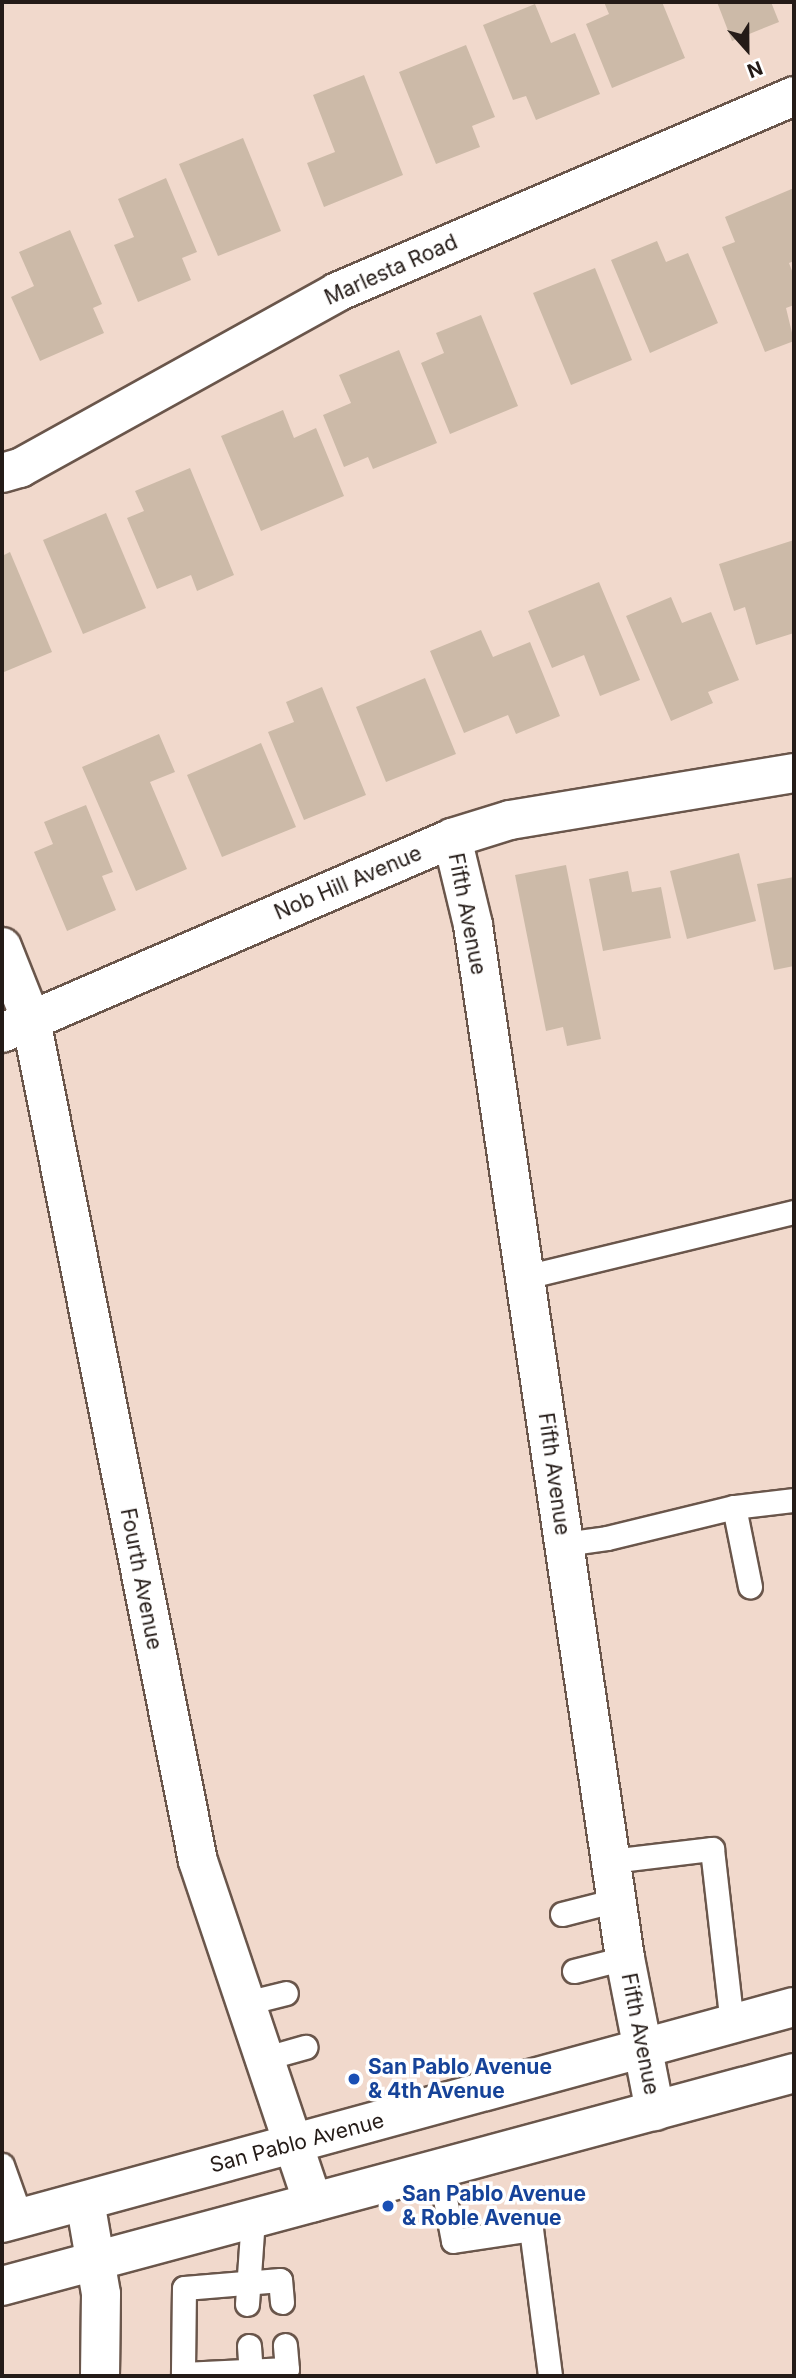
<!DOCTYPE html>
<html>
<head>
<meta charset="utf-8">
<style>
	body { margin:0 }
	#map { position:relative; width:796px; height:2378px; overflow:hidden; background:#f1d9cc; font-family:Inter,sans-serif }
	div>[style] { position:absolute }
	.building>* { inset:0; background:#ccbaa8 }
	.roads { filter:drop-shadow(2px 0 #6a564b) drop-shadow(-2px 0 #6a564b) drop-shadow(0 2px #6a564b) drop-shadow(0 -2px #6a564b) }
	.lane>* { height:23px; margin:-11.5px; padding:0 11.5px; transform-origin:11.5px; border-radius:11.5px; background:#fff }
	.street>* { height:38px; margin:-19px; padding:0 19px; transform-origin:19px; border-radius:19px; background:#fff }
	.primary>* { height:38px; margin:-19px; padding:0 19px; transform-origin:19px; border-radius:19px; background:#fff }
	.dots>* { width:19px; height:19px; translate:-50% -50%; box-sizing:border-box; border:4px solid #fff; border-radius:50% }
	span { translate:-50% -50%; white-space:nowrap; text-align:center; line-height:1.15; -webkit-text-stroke:7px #fff; paint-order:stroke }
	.street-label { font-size:21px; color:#241b17 }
	.transit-label { font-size:21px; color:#164399; font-weight:700 }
	.left { translate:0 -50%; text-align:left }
	.frame { position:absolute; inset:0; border:4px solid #241b17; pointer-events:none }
	.north { position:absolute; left:712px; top:14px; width:70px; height:70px; -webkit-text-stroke:5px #fff; paint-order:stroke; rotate:159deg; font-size:19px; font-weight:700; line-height:28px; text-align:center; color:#241b17 }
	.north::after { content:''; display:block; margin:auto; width:24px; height:32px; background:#241b17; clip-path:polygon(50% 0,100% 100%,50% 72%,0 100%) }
</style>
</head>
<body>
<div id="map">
	<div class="building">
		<i style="clip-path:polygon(604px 2px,662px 2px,685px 58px,612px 88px,586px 24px,609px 14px)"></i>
		<i style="clip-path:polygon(717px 2px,771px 2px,779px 22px,732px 41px)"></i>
		<i style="clip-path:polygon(535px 4px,551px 43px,575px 33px,600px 94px,536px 120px,526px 96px,513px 100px,483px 25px)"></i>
		<i style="clip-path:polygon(466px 45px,495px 117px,472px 126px,480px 147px,436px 164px,399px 72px)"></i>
		<i style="clip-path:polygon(364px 75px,403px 175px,324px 207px,307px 163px,335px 152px,313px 95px)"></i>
		<i style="clip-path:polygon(243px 138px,281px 231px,218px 256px,179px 164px)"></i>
		<i style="clip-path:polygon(166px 178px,197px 252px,182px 258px,191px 280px,138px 302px,114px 245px,134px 237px,118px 199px)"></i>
		<i style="clip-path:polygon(794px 188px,794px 261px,789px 263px,794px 276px,794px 305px,786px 308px,794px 341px,765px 352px,722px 247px,735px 242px,725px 217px)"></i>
		<i style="clip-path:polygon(70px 230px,102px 304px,93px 308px,104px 333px,40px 361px,11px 297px,34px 286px,19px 252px)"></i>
		<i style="clip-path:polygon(657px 241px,666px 262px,688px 253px,718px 323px,650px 353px,611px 260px)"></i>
		<i style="clip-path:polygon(595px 268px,632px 360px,571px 385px,533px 293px)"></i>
		<i style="clip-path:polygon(481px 315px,518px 406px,450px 434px,421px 363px,444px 353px,436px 333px)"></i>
		<i style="clip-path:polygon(399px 350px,437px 443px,373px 469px,368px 457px,344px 467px,323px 415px,351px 403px,339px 375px)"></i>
		<i style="clip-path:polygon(283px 410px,294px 438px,316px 428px,344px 496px,261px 531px,221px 436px)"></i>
		<i style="clip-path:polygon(190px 468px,234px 575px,197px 591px,191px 575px,157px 589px,127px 518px,144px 511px,135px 491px)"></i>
		<i style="clip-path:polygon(106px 513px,146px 608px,83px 634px,43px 540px)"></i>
		<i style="clip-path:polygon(794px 540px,794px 633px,756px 645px,745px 607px,734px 611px,719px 564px)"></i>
		<i style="clip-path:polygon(10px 552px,52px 652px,4px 672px,2px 556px)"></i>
		<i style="clip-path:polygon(599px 582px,640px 680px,600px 696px,584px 655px,552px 668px,528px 611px)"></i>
		<i style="clip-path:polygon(671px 597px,682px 623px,711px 612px,739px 680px,708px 692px,713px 703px,671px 721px,626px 616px)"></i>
		<i style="clip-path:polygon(481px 630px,493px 657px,530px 642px,560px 716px,516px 734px,508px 715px,464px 733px,430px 651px)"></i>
		<i style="clip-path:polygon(425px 678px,456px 754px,386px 782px,356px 707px)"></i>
		<i style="clip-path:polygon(322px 687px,366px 795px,304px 820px,268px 732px,294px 722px,286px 702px)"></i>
		<i style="clip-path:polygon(159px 734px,175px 772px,150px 782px,187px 869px,136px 891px,82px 767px)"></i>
		<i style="clip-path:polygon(261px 743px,296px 827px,222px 857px,187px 775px)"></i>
		<i style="clip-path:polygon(86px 805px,113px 872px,102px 876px,116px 910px,67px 931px,34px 852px,53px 844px,44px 822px)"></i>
		<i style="clip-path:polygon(739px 853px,756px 921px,687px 939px,670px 871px)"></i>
		<i style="clip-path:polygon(566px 865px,601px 1039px,567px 1046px,563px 1027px,546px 1031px,515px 875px)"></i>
		<i style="clip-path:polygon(628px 871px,632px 892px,661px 887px,671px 938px,603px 951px,589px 879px)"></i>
		<i style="clip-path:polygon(794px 877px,794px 966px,774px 970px,757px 884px)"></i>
	</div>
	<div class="roads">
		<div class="lane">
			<i style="left:525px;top:1277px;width:277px;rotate:-13.6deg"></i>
			<i style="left:734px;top:1507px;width:60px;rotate:-6.7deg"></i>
			<i style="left:564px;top:1544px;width:43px;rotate:-7.9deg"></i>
			<i style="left:607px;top:1538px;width:131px;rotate:-13.7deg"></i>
			<i style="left:734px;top:1507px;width:81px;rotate:78.6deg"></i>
			<i style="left:611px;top:1861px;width:102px;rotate:-6.8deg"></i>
			<i style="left:712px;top:1849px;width:176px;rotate:83.5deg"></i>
			<i style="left:562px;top:1914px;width:57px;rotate:-14.3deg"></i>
			<i style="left:574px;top:1971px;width:53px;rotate:-14.3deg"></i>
			<i style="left:246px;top:2003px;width:41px;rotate:-14deg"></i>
			<i style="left:266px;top:2058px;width:41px;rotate:-15.8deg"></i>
			<i style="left:2px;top:2165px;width:56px;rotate:70.3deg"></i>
			<i style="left:439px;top:2168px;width:74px;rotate:79.1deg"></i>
			<i style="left:453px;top:2241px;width:79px;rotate:-8.7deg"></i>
			<i style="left:531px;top:2229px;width:148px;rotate:82.6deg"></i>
			<i style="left:282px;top:2302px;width:22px;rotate:-95deg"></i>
			<i style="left:280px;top:2280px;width:96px;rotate:175.2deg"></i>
			<i style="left:184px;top:2288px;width:86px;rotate:90.7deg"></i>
			<i style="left:183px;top:2374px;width:104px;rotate:-2.8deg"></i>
			<i style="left:287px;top:2369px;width:24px;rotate:-95deg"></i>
			<i style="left:247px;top:2304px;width:86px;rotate:-86deg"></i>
			<i style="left:249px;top:2346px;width:30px;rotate:86deg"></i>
		</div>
		<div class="street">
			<i style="left:2px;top:473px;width:19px;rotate:-16deg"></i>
			<i style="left:20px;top:468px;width:363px;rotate:-29deg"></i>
			<i style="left:337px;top:292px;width:497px;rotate:-23.2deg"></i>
			<i style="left:452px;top:838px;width:89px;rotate:76.4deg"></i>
			<i style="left:473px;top:925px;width:1044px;rotate:81.63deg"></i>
			<i style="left:625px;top:1958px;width:156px;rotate:78.9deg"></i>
			<i style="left:2px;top:947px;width:79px;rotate:68.3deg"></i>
			<i style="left:31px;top:1020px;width:857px;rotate:78.77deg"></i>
			<i style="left:198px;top:1861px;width:360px;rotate:71.4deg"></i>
			<i style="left:2px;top:1033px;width:490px;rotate:-23.4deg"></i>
			<i style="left:452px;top:838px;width:61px;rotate:-17.2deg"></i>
			<i style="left:510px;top:820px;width:288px;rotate:-9.4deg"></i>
			<i style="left:85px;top:2201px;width:94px;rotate:80.2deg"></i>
			<i style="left:101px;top:2294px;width:82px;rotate:90.7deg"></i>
		</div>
		<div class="primary">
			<i style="left:2px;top:2223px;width:821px;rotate:-15.26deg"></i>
			<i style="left:2px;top:2286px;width:820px;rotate:-15.05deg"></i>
		</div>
	</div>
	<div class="dots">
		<i style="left:354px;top:2079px;background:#1a4fb4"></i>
		<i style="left:388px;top:2206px;background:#1a4fb4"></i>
	</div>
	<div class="street-label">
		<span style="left:391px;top:270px;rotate:-24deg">Marlesta Road</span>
		<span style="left:348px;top:883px;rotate:-23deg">Nob Hill Avenue</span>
		<span style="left:467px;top:914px;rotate:79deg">Fifth Avenue</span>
		<span style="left:554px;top:1474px;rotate:82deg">Fifth Avenue</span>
		<span style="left:141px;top:1579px;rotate:79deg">Fourth Avenue</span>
		<span style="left:640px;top:2034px;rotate:79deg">Fifth Avenue</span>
		<span style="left:297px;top:2143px;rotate:-15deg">San Pablo Avenue</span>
	</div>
	<div class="transit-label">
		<span class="left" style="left:368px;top:2079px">San Pablo Avenue<br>&amp; 4th Avenue</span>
		<span class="left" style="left:402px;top:2206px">San Pablo Avenue<br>&amp; Roble Avenue</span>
	</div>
	<div class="frame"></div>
	<div class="north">N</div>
</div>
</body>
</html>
